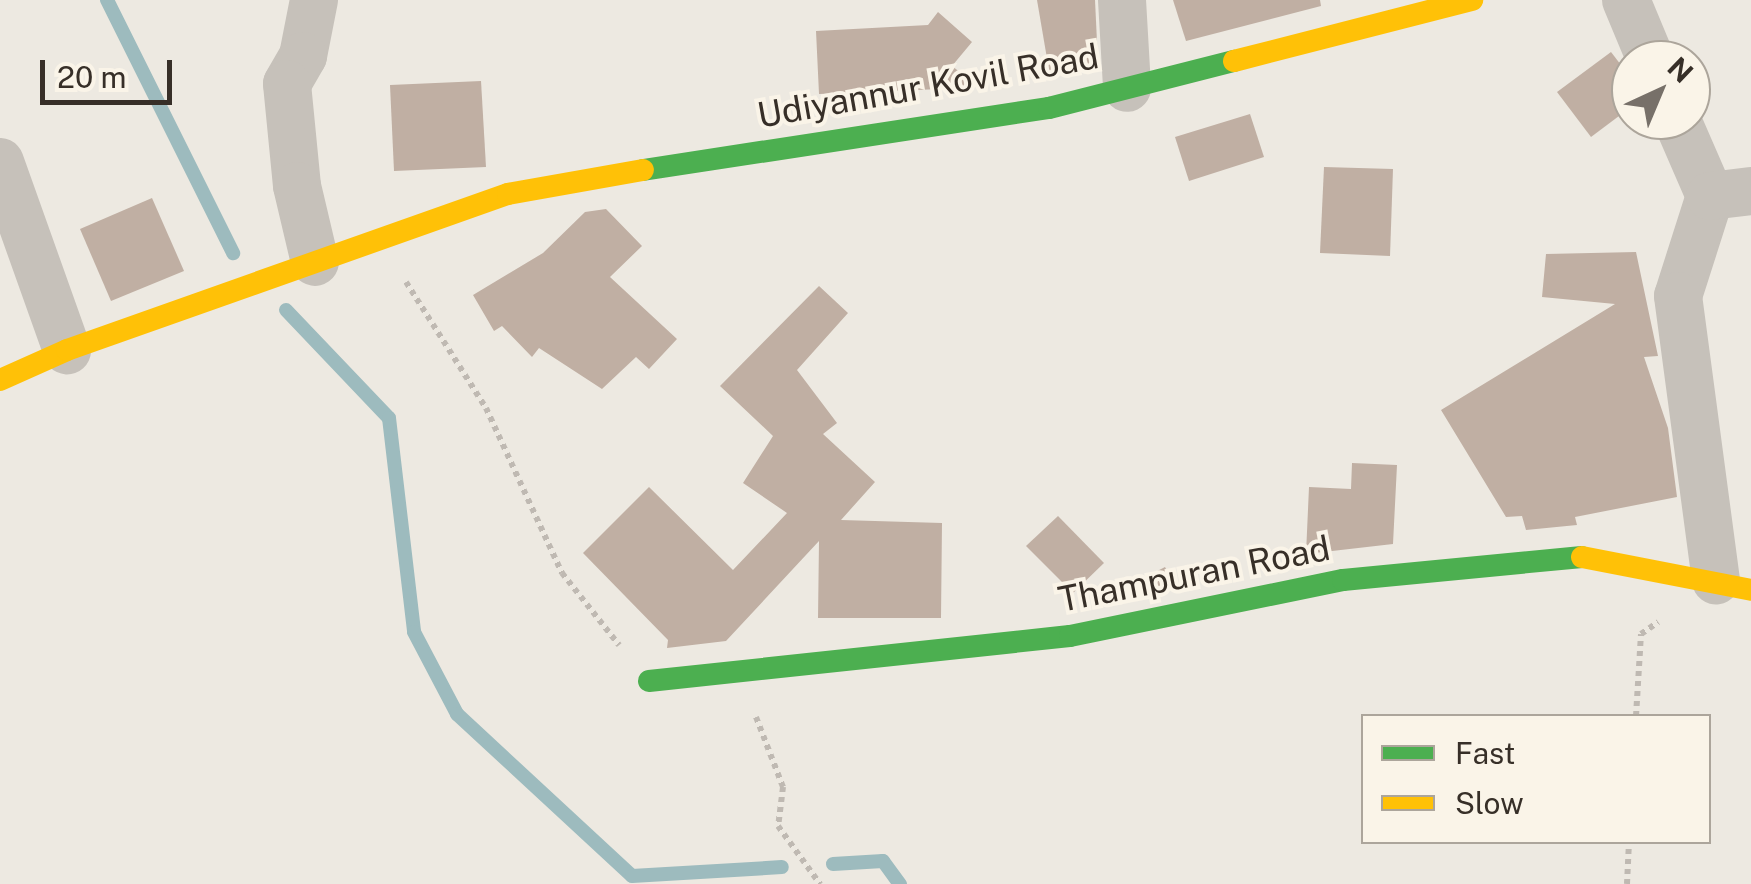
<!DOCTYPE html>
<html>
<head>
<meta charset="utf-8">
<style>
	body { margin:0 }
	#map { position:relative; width:1751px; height:884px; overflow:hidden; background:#ede9e1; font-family:"Public Sans",sans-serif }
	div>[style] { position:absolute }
	.stream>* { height:14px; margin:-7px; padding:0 7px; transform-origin:7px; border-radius:7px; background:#9dbbbe }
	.building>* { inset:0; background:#c0afa3 }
	.path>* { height:6px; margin-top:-3px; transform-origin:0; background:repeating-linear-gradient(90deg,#bfb9b2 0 5px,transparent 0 10px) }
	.street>* { height:48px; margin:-24px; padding:0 24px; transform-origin:24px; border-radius:24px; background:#c6c1ba }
	.fast>* { height:22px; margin:-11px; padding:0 11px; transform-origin:11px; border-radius:11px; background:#4caf50 }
	.slow>* { height:22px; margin:-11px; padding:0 11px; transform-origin:11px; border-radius:11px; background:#ffc107 }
	span { translate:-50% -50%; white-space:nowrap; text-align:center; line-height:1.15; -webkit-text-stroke:8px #faf4e8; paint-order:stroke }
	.street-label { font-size:35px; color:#372f28 }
	.legend { position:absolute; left:1361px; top:714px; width:350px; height:130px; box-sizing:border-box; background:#faf4e8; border:2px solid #aca59b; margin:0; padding:12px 18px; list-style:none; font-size:30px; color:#372f28 }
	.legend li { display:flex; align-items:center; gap:20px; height:50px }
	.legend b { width:50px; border:2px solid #aca59b }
	.north { position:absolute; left:1611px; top:40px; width:100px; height:100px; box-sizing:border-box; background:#faf4e8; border:2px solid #aca59b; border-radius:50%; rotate:44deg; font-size:28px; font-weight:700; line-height:40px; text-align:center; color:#372f28 }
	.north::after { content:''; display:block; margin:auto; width:35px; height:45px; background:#777069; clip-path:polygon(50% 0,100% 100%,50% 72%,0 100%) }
	.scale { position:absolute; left:40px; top:60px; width:132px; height:45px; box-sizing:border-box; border:5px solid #372f28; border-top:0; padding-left:12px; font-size:30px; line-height:35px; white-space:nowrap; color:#372f28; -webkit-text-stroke:8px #faf4e8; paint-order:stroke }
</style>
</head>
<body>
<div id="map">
	<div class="stream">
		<i style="left:107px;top:0;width:283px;rotate:63.5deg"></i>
		<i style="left:286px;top:310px;width:149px;rotate:46.4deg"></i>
		<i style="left:389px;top:418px;width:215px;rotate:83.3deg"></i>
		<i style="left:414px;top:632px;width:93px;rotate:62.3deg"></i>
		<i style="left:457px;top:714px;width:238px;rotate:42.8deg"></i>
		<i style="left:632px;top:876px;width:150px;rotate:-3.4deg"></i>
		<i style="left:833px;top:864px;width:50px;rotate:-3.4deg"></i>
		<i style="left:883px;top:861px;width:29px;rotate:54deg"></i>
	</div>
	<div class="building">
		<i style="clip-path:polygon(1037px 0,1095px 0,1098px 63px,1050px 76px)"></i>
		<i style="clip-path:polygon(1173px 0,1320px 0,1321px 6px,1186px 41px)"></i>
		<i style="clip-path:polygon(938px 12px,972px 42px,952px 66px,971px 81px,965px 88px,819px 94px,816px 31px,928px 25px)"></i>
		<i style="clip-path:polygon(1611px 52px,1631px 78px,1631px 107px,1591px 137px,1557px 92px)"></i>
		<i style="clip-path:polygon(481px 81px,486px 167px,394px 171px,390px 85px)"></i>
		<i style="clip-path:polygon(1250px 114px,1264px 157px,1189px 181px,1175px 137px)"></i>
		<i style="clip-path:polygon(1324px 167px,1393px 169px,1390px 256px,1320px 253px)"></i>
		<i style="clip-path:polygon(152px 198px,184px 271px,111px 301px,80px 229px)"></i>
		<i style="clip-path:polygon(606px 209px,642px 246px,610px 277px,677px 339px,649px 369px,636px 357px,602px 389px,539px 348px,532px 357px,502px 326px,494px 331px,473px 295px,543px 253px,585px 212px)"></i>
		<i style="clip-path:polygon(1636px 252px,1658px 356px,1644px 357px,1668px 428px,1677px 497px,1575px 517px,1577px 525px,1526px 530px,1522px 516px,1506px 517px,1441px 410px,1615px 304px,1542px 297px,1546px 254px)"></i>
		<i style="clip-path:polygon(819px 286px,848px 313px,797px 370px,837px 423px,823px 434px,875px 482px,841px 520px,942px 523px,941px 618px,818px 618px,819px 541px,726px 641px,667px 648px,668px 640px,583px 553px,649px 487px,733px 570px,787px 513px,743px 483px,773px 436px,720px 386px)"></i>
		<i style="clip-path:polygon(1352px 463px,1397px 465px,1393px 544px,1306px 554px,1309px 487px,1351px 489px)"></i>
		<i style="clip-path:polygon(1058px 516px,1104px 563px,1073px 593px,1026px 546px)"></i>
		<i style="clip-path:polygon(1165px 567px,1173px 583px,1109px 596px)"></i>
	</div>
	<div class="path">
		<i style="left:406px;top:282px;width:149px;rotate:57.6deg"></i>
		<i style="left:486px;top:408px;width:182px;rotate:65.3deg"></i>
		<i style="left:562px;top:573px;width:92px;rotate:51.6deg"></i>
		<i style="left:1636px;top:716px;width:82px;rotate:-86.5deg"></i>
		<i style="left:1641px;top:634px;width:21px;rotate:-35deg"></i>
		<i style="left:756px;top:717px;width:75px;rotate:68.9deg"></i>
		<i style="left:783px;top:787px;width:39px;rotate:97deg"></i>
		<i style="left:778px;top:826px;width:72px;rotate:54.1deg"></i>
		<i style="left:1627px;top:884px;width:42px;rotate:-87.3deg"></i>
	</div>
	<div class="street">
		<i style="left:314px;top:0;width:57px;rotate:101.1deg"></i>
		<i style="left:303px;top:56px;width:32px;rotate:120deg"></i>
		<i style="left:287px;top:84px;width:102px;rotate:84.4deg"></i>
		<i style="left:297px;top:186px;width:78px;rotate:76.7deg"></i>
		<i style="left:1122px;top:0;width:88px;rotate:86.7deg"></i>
		<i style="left:1626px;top:0;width:65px;rotate:67.4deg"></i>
		<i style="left:1677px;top:120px;width:83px;rotate:66.5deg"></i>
		<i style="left:1710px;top:196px;width:105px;rotate:107.7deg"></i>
		<i style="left:1678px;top:296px;width:287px;rotate:82.4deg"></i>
		<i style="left:0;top:162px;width:200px;rotate:70.4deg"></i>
		<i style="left:1710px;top:196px;width:41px;rotate:-7deg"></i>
	</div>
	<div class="fast">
		<i style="left:643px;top:170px;width:411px;rotate:-8.7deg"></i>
		<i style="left:1049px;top:108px;width:191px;rotate:-14.3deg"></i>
		<i style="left:649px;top:681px;width:423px;rotate:-6.1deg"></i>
		<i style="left:1070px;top:636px;width:279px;rotate:-11.6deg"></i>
		<i style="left:1343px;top:580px;width:240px;rotate:-5.5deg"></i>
	</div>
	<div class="slow">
		<i style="left:1234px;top:61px;width:246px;rotate:-14.4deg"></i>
		<i style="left:0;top:380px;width:73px;rotate:-24.1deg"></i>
		<i style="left:67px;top:350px;width:468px;rotate:-19.5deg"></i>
		<i style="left:508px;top:194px;width:137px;rotate:-10.1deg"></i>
		<i style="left:1582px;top:557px;width:172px;rotate:11deg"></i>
	</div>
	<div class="street-label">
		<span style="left:928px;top:86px;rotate:-10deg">Udiyannur Kovil Road</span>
		<span style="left:1194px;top:574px;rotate:-11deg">Thampuran Road</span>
	</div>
	<ul class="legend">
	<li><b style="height:12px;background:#4caf50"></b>Fast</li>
	<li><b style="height:12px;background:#ffc107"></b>Slow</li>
	</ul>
	<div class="north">N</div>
	<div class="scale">20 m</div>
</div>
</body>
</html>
